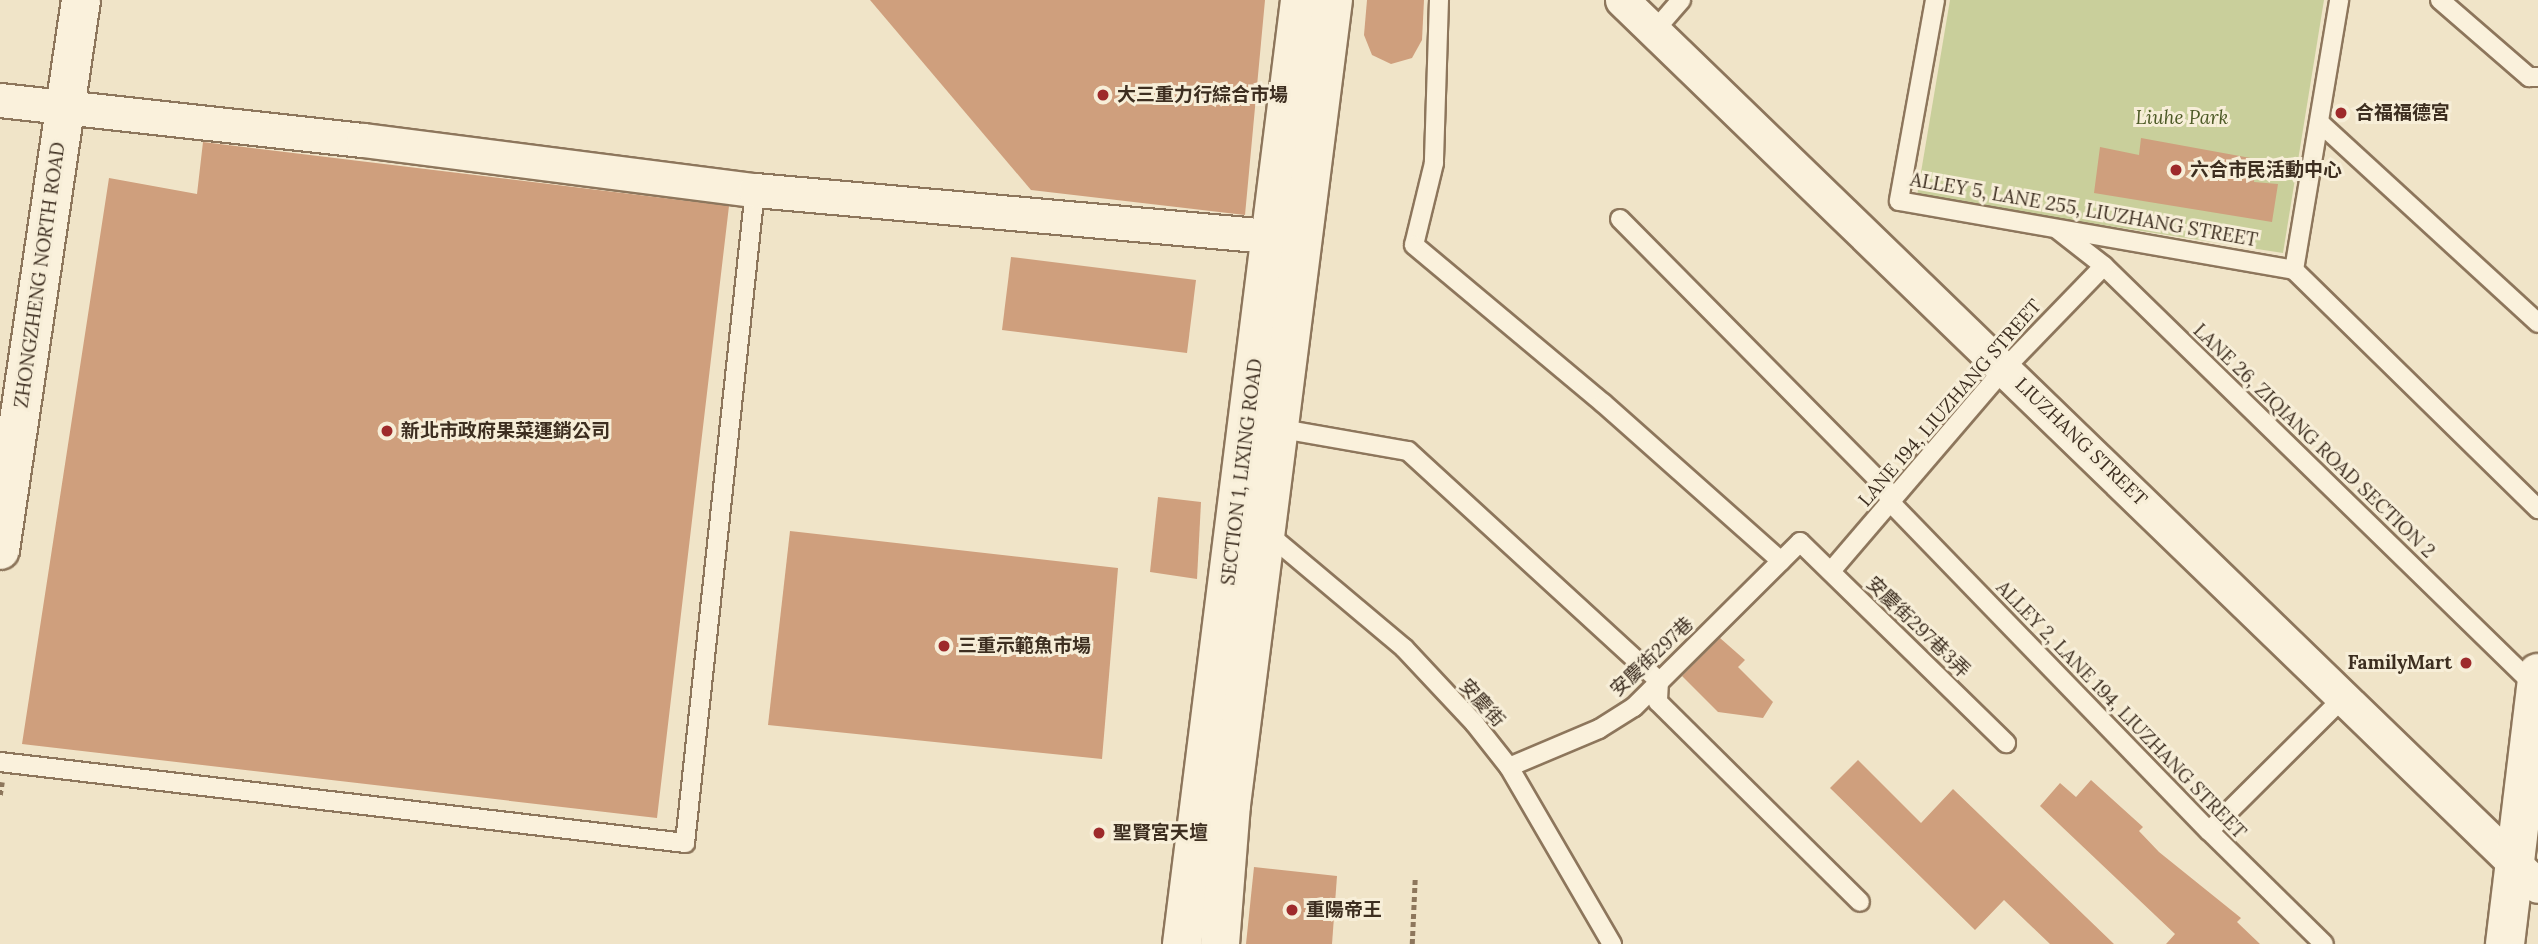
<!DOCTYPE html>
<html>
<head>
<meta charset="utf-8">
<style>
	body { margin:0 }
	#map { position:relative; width:2538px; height:944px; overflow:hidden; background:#f0e4c8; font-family:Lora,"Noto Sans TC",serif }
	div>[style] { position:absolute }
	.green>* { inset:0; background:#c9cf9b }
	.building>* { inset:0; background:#cf9f7d }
	.path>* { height:4.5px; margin-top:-2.25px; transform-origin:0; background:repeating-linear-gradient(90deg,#8d765c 0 5px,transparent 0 8.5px) }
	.roads { filter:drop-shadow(2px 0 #8d765c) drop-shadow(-2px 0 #8d765c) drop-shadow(0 2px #8d765c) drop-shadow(0 -2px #8d765c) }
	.lane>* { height:18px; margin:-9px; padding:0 9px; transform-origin:9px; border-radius:9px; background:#faf1dc }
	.street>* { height:33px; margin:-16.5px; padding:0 16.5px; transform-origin:16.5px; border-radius:16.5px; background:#faf1dc }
	.secondary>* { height:38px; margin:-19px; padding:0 19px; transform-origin:19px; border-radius:19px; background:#faf1dc }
	.dots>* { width:19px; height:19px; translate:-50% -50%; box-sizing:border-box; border:4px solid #f7eed8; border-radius:50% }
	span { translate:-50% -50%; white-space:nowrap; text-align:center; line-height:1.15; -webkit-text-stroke:6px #f7eed8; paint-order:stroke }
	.poi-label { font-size:19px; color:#3d2e20; font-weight:700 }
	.left { translate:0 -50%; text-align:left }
	.right { translate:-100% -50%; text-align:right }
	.park-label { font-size:19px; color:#4d5a26; font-style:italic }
	.street-label { font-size:19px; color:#3d2e20 }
</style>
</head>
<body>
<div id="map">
	<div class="green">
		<i style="clip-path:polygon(1950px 0,2324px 0,2283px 253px,1917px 196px)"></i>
	</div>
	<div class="building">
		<i style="clip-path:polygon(870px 0,1265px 0,1245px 215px,1031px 190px)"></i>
		<i style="clip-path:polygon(1367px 0,1424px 0,1422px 40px,1412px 58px,1391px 64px,1372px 55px,1364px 35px)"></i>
		<i style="clip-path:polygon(2141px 138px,2256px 159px,2254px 182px,2278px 184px,2272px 222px,2094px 193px,2100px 147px,2139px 155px)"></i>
		<i style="clip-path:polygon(203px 142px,729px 206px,657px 818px,22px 744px,109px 178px,197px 194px)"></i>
		<i style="clip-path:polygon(1011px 257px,1196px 280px,1187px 353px,1002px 330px)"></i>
		<i style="clip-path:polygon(1158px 497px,1201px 502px,1197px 579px,1150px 572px)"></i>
		<i style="clip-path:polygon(790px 531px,1118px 568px,1102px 759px,768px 725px)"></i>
		<i style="clip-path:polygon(1720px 638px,1745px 660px,1738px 667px,1773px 702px,1763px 718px,1718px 712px,1682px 676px)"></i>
		<i style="clip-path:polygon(1858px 760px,1921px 823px,1953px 789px,2114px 944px,2050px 944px,2004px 900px,1975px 930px,1830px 788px)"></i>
		<i style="clip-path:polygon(2091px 780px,2143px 827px,2139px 831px,2159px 852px,2241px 918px,2237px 922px,2260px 944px,2166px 944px,2175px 934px,2040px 806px,2060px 783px,2076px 797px)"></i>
		<i style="clip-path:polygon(1254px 867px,1337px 876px,1332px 944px,1246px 944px)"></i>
	</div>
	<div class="path">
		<i style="left:0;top:795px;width:13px;rotate:-81deg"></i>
		<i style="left:1412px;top:944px;width:65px;rotate:-87.4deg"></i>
	</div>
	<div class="roads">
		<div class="lane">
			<i style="left:1439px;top:0;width:163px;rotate:91.8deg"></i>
			<i style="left:1434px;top:163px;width:84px;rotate:103.7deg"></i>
			<i style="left:1414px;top:245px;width:246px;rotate:39.9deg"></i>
			<i style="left:1603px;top:403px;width:238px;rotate:41.6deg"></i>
			<i style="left:1935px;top:0;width:204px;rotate:100.2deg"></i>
			<i style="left:1899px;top:201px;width:401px;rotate:9.9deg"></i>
			<i style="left:2440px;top:0;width:118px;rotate:40.9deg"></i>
			<i style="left:2529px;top:77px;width:9px"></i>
			<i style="left:1655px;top:30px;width:40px;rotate:-49deg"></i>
			<i style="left:2320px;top:123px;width:296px;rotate:42.5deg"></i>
			<i style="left:1620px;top:219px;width:377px;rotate:45.3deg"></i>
			<i style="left:1885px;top:487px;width:16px;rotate:72deg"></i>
			<i style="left:1890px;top:502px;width:458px;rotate:45.9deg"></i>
			<i style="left:2209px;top:831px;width:161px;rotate:44.5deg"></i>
			<i style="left:2058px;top:230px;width:58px;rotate:38deg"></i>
			<i style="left:2104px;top:266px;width:603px;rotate:44.26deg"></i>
			<i style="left:2294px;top:270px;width:342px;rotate:44.4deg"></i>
			<i style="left:2294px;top:270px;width:274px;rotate:-80.5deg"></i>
			<i style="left:1276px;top:428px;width:134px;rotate:9.9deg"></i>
			<i style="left:1408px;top:451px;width:340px;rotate:42.5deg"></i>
			<i style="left:1659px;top:681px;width:21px;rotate:93deg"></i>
			<i style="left:1658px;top:702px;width:284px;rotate:44.7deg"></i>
			<i style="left:1267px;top:533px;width:179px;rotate:40deg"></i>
			<i style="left:1404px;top:648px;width:104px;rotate:46.9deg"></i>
			<i style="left:1475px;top:724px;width:55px;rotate:51.7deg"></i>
			<i style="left:1509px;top:767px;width:205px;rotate:59.8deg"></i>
			<i style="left:1831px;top:571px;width:267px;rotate:-49.4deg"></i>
			<i style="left:2005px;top:368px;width:142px;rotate:-45.9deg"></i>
			<i style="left:0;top:762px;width:690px;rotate:6.74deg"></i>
			<i style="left:685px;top:843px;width:657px;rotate:-83.88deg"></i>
			<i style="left:1509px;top:767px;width:98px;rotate:-22.9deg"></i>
			<i style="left:1599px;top:729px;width:41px;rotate:-32.2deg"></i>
			<i style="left:1634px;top:707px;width:234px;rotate:-44.8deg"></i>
			<i style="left:1800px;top:542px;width:288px;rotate:44.3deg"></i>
			<i style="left:2209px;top:831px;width:189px;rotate:-44.8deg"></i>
		</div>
		<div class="street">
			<i style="left:1622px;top:0;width:1274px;rotate:44.05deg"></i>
			<i style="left:0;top:100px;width:365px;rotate:6.3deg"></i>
			<i style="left:363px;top:140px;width:395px;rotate:7.3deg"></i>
			<i style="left:755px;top:190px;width:515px;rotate:5.12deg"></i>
		</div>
		<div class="secondary">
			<i style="left:0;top:550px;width:556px;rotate:-81.62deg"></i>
			<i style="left:1182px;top:944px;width:951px;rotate:-82.87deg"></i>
			<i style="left:1220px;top:944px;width:139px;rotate:-85.5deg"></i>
			<i style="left:1231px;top:805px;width:811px;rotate:-82.78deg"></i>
			<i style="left:2505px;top:944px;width:273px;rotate:-83.1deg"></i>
		</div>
	</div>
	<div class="dots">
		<i style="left:1103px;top:95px;background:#9e2a2b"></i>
		<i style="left:2341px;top:113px;background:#9e2a2b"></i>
		<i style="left:2176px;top:170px;background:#9e2a2b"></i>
		<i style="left:387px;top:431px;background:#9e2a2b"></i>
		<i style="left:944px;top:646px;background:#9e2a2b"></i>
		<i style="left:2466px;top:663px;background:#9e2a2b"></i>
		<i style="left:1099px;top:833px;background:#9e2a2b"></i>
		<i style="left:1292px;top:910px;background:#9e2a2b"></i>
	</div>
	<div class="poi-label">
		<span class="left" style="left:1117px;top:95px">大三重力行綜合市場</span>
		<span class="left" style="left:2355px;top:113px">合福福德宮</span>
		<span class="left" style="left:2190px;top:170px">六合市民活動中心</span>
		<span class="left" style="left:401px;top:431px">新北市政府果菜運銷公司</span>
		<span class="left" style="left:958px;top:646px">三重示範魚市場</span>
		<span class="right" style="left:2452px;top:663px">FamilyMart</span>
		<span class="left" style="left:1113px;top:833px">聖賢宮天壇</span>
		<span class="left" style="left:1306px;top:910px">重陽帝王</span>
	</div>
	<div class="park-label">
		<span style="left:2182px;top:118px">Liuhe Park</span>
	</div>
	<div class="street-label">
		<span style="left:2084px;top:210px;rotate:10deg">ALLEY 5, LANE 255, LIUZHANG STREET</span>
		<span style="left:40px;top:275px;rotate:-82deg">ZHONGZHENG NORTH ROAD</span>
		<span style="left:1950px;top:403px;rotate:-49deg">LANE 194, LIUZHANG STREET</span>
		<span style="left:2314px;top:441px;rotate:44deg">LANE 26, ZIQIANG ROAD SECTION 2</span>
		<span style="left:2081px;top:442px;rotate:44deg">LIUZHANG STREET</span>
		<span style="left:1242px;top:472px;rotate:-83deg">SECTION 1, LIXING ROAD</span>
		<span style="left:1918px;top:627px;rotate:44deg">安慶街297巷3弄</span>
		<span style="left:1652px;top:657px;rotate:-43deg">安慶街297巷</span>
		<span style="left:1482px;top:703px;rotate:48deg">安慶街</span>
		<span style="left:2121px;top:710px;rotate:46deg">ALLEY 2, LANE 194, LIUZHANG STREET</span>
	</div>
</div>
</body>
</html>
